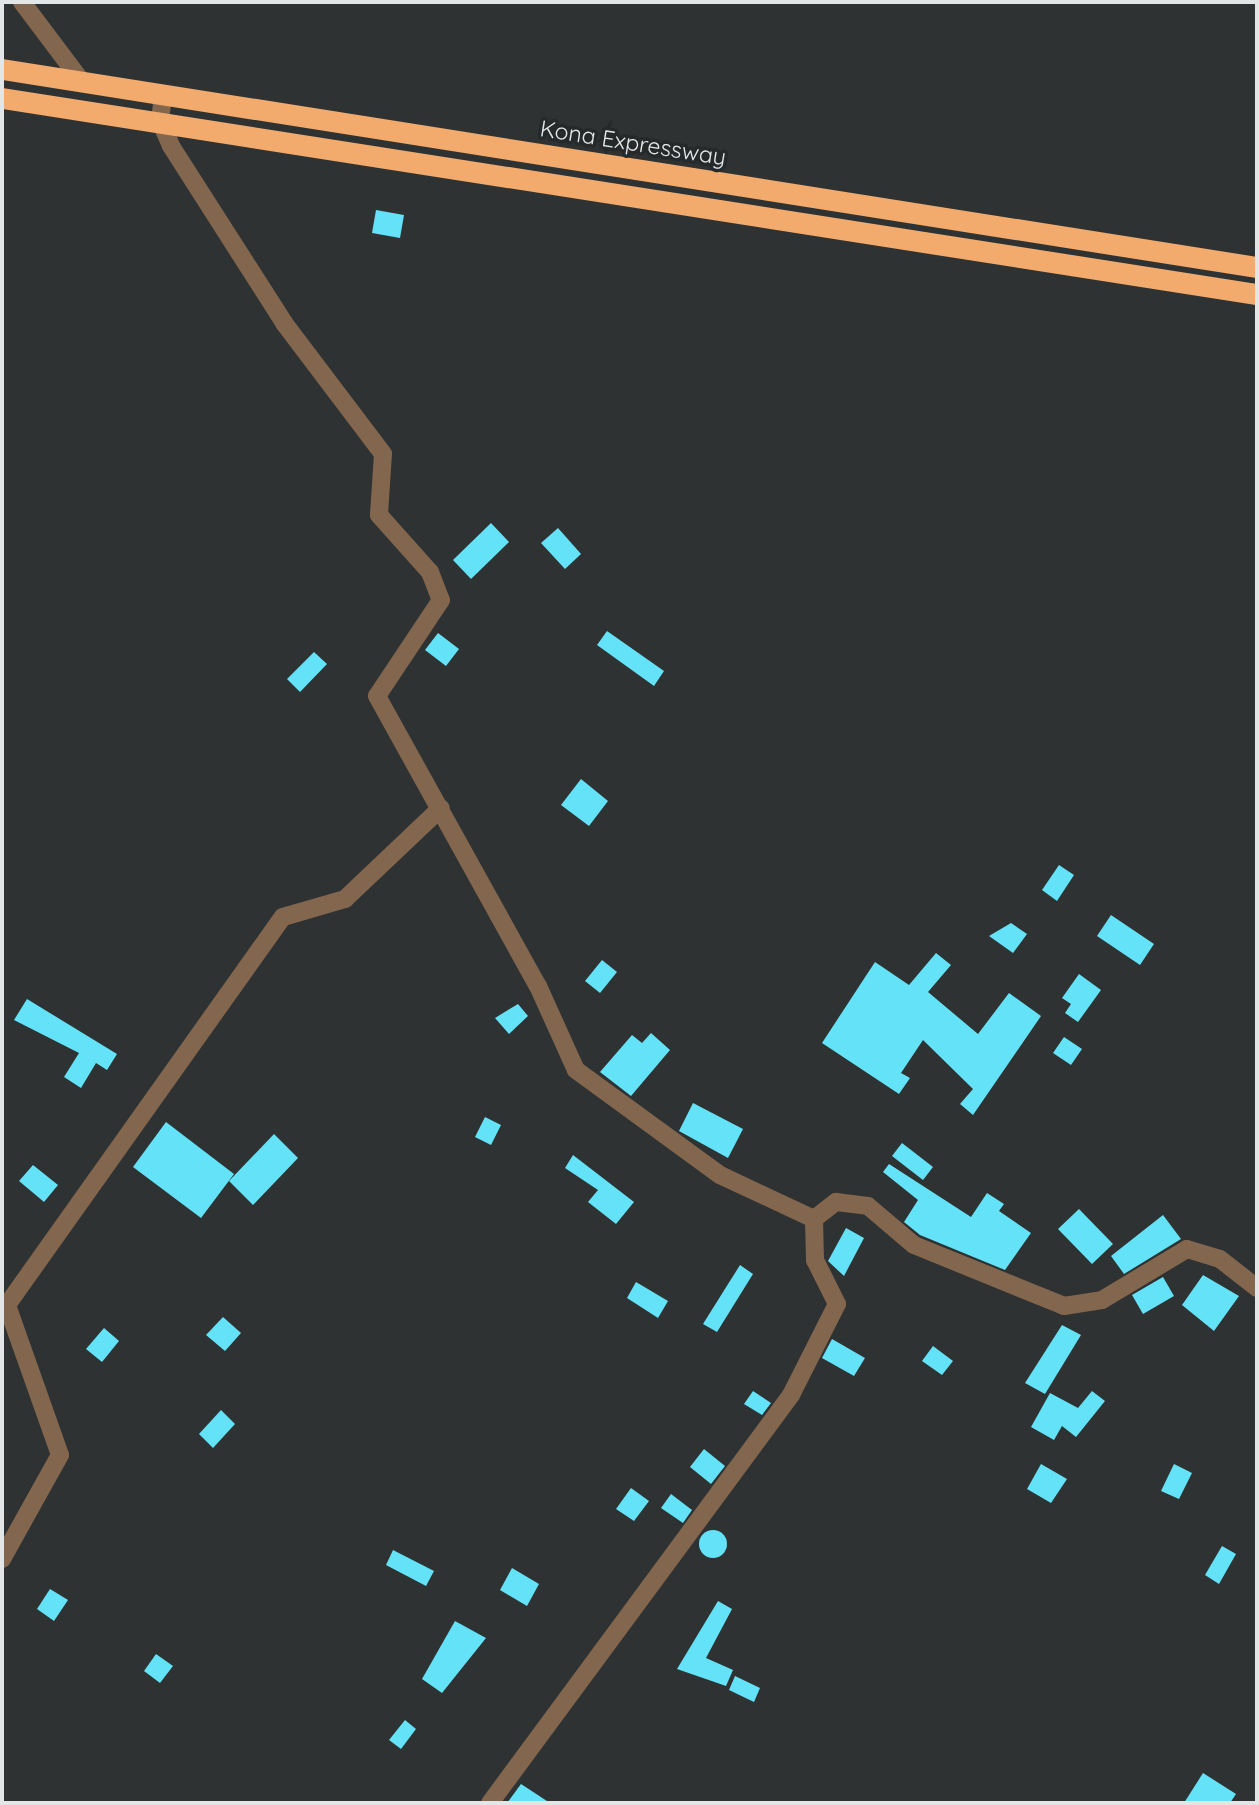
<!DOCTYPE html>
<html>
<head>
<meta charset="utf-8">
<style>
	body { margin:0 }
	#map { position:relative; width:1259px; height:1805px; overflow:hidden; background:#2f3233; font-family:Quicksand,sans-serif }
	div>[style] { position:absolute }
	.building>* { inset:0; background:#64e3f8 }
	.round { border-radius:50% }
	.street>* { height:18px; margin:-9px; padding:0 9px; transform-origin:9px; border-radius:9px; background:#83664e }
	.highway>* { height:21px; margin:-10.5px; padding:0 10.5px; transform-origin:10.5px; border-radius:10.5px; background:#f2ab6d }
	span { translate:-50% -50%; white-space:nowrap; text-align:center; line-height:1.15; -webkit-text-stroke:7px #252929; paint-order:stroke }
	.street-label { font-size:23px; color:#e3e6e6 }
	.frame { position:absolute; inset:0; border:4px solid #e3e6e6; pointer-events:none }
</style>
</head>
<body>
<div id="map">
	<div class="building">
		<i style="clip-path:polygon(376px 210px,404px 215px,400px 238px,372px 233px)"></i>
		<i style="clip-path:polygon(491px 523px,509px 542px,471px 579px,453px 560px)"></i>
		<i style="clip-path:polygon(558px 528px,581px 554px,565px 569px,541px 543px)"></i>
		<i style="clip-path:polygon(607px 631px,664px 671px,654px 686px,597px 645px)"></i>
		<i style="clip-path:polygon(438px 633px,459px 649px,446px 666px,425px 650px)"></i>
		<i style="clip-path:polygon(314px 652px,327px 664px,300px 692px,287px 679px)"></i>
		<i style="clip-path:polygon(581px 779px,608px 801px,589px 826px,561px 805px)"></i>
		<i style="clip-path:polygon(1059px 865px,1074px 875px,1057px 901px,1042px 890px)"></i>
		<i style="clip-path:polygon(1111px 915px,1154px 944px,1140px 965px,1097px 936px)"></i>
		<i style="clip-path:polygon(1011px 923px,1027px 934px,1013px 953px,989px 936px)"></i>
		<i style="clip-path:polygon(936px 953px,951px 965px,928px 992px,978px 1034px,1009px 993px,1041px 1016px,973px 1115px,960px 1104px,973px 1089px,923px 1040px,901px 1073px,910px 1078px,899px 1094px,822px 1043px,875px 962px,909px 985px)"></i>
		<i style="clip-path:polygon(602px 960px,617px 972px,600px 993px,585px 981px)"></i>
		<i style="clip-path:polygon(1079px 974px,1101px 990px,1078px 1022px,1065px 1013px,1071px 1004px,1062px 998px)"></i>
		<i style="clip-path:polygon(27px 999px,117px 1054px,107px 1070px,96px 1063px,81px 1088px,64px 1077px,79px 1053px,14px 1020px)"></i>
		<i style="clip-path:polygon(518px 1004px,528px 1016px,509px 1034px,495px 1018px)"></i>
		<i style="clip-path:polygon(651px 1033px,670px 1050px,631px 1096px,600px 1072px,632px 1035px,642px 1043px)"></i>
		<i style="clip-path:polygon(1064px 1037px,1082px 1049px,1071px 1065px,1053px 1053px)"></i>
		<i style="clip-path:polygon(693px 1103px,743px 1129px,728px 1158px,679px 1131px)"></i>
		<i style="clip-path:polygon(485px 1117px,501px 1125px,491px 1145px,475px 1137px)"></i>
		<i style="clip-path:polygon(166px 1122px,234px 1174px,201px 1218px,133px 1167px)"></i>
		<i style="clip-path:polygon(274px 1134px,298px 1158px,253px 1205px,229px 1181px)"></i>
		<i style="clip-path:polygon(902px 1143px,933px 1167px,923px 1180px,892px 1156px)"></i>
		<i style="clip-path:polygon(573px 1155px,634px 1202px,616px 1224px,588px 1202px,598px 1190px,565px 1168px)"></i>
		<i style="clip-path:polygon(889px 1164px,971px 1217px,987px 1193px,1004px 1204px,999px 1211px,1031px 1233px,1005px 1270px,920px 1235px,904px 1222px,918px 1200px,883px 1172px)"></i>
		<i style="clip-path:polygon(33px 1165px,58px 1185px,44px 1202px,19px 1181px)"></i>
		<i style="clip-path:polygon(1079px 1209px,1113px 1244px,1092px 1264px,1058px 1229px)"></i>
		<i style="clip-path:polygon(1163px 1215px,1181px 1239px,1124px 1274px,1111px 1256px)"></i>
		<i style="clip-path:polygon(846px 1228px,864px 1238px,844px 1276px,828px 1261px)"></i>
		<i style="clip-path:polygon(740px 1265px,753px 1274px,717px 1332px,703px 1324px)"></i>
		<i style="clip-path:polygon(1203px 1275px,1239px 1296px,1214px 1331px,1182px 1305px)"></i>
		<i style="clip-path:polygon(1163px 1277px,1174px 1296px,1143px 1314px,1132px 1295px)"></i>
		<i style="clip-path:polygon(636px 1282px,668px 1301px,658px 1318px,627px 1298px)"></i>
		<i style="clip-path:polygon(223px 1317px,241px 1333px,225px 1351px,206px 1335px)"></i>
		<i style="clip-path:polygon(1062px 1325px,1081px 1335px,1045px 1394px,1025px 1383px)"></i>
		<i style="clip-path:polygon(104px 1328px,119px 1341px,102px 1362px,86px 1349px)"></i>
		<i style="clip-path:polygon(832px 1339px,865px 1358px,854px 1376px,822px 1358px)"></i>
		<i style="clip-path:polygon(933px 1346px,953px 1361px,942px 1375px,922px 1361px)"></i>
		<i style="clip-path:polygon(753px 1391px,771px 1403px,762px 1415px,744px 1404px)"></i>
		<i style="clip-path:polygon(1092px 1391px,1105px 1401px,1076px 1437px,1062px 1426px,1054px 1440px,1031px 1427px,1050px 1393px,1078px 1408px)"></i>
		<i style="clip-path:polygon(221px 1410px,235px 1424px,213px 1448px,199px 1434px)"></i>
		<i style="clip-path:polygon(704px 1449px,725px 1466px,711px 1484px,690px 1467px)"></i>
		<i style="clip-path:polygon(1041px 1464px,1067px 1479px,1051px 1503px,1027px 1489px)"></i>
		<i style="clip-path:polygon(1174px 1464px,1192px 1473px,1179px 1499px,1161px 1491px)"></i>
		<i style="clip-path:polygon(631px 1488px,649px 1501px,634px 1521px,616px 1509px)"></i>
		<i style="clip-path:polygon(671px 1494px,692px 1510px,683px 1523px,661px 1508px)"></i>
		<i class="round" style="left:699px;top:1530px;width:28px;height:28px"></i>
		<i style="clip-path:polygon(1222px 1546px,1236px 1554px,1219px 1584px,1205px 1575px)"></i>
		<i style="clip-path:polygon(393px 1550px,434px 1571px,426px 1586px,386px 1565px)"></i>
		<i style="clip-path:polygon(512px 1568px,539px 1584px,527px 1606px,500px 1590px)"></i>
		<i style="clip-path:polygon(50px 1589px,68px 1600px,54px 1621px,37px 1609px)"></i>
		<i style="clip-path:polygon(718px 1601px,732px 1609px,706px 1658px,733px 1670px,726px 1686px,677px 1669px)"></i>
		<i style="clip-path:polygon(455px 1621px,486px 1638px,442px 1693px,422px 1679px)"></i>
		<i style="clip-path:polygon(156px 1654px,173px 1666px,160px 1683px,144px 1671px)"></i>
		<i style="clip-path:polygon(735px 1676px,760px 1688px,754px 1702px,729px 1690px)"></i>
		<i style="clip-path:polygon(405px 1720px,416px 1729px,401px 1749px,389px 1740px)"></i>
		<i style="clip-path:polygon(1203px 1773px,1236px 1794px,1230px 1803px,1184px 1803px)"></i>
		<i style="clip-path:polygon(521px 1784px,550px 1803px,507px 1803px)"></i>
	</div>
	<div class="street">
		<i style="left:22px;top:2px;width:100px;rotate:53.1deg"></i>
		<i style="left:163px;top:94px;width:27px;rotate:96deg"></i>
		<i style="left:160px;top:121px;width:27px;rotate:66deg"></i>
		<i style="left:171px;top:146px;width:210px;rotate:57.4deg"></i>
		<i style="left:284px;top:323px;width:164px;rotate:52.9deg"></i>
		<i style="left:383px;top:454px;width:61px;rotate:93.8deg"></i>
		<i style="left:379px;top:515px;width:76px;rotate:48.2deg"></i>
		<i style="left:430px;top:572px;width:30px;rotate:69deg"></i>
		<i style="left:441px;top:600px;width:115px;rotate:123.7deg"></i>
		<i style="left:377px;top:696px;width:332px;rotate:61deg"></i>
		<i style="left:538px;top:986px;width:92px;rotate:65.7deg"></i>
		<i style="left:576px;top:1070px;width:178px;rotate:36.1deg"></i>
		<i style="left:720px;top:1175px;width:104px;rotate:25.1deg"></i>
		<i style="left:814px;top:1219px;width:28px;rotate:-38deg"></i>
		<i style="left:836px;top:1202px;width:32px;rotate:7deg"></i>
		<i style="left:868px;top:1206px;width:60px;rotate:40.3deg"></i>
		<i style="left:914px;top:1245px;width:162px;rotate:22.1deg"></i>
		<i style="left:1064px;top:1306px;width:38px;rotate:-9deg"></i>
		<i style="left:1102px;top:1300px;width:99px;rotate:-31deg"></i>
		<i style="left:1187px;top:1249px;width:34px;rotate:17deg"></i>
		<i style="left:1220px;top:1259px;width:47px;rotate:38.1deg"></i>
		<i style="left:2px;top:1559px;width:119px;rotate:-60.9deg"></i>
		<i style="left:60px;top:1455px;width:159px;rotate:-109.5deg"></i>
		<i style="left:7px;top:1305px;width:476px;rotate:-54.6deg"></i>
		<i style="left:283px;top:917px;width:65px;rotate:-16.2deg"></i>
		<i style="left:345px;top:899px;width:132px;rotate:-43.5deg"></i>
		<i style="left:490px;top:1803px;width:507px;rotate:-53.58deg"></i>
		<i style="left:791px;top:1395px;width:102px;rotate:-63.2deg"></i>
		<i style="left:837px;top:1304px;width:49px;rotate:-116.6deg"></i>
		<i style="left:815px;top:1260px;width:41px;rotate:-91.4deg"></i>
	</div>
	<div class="highway">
		<i style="left:2px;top:69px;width:1271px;rotate:8.97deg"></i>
		<i style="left:2px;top:98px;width:1270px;rotate:8.88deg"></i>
	</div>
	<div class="street-label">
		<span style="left:633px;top:143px;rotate:9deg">Kona Expressway</span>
	</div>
	<div class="frame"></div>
</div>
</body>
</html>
